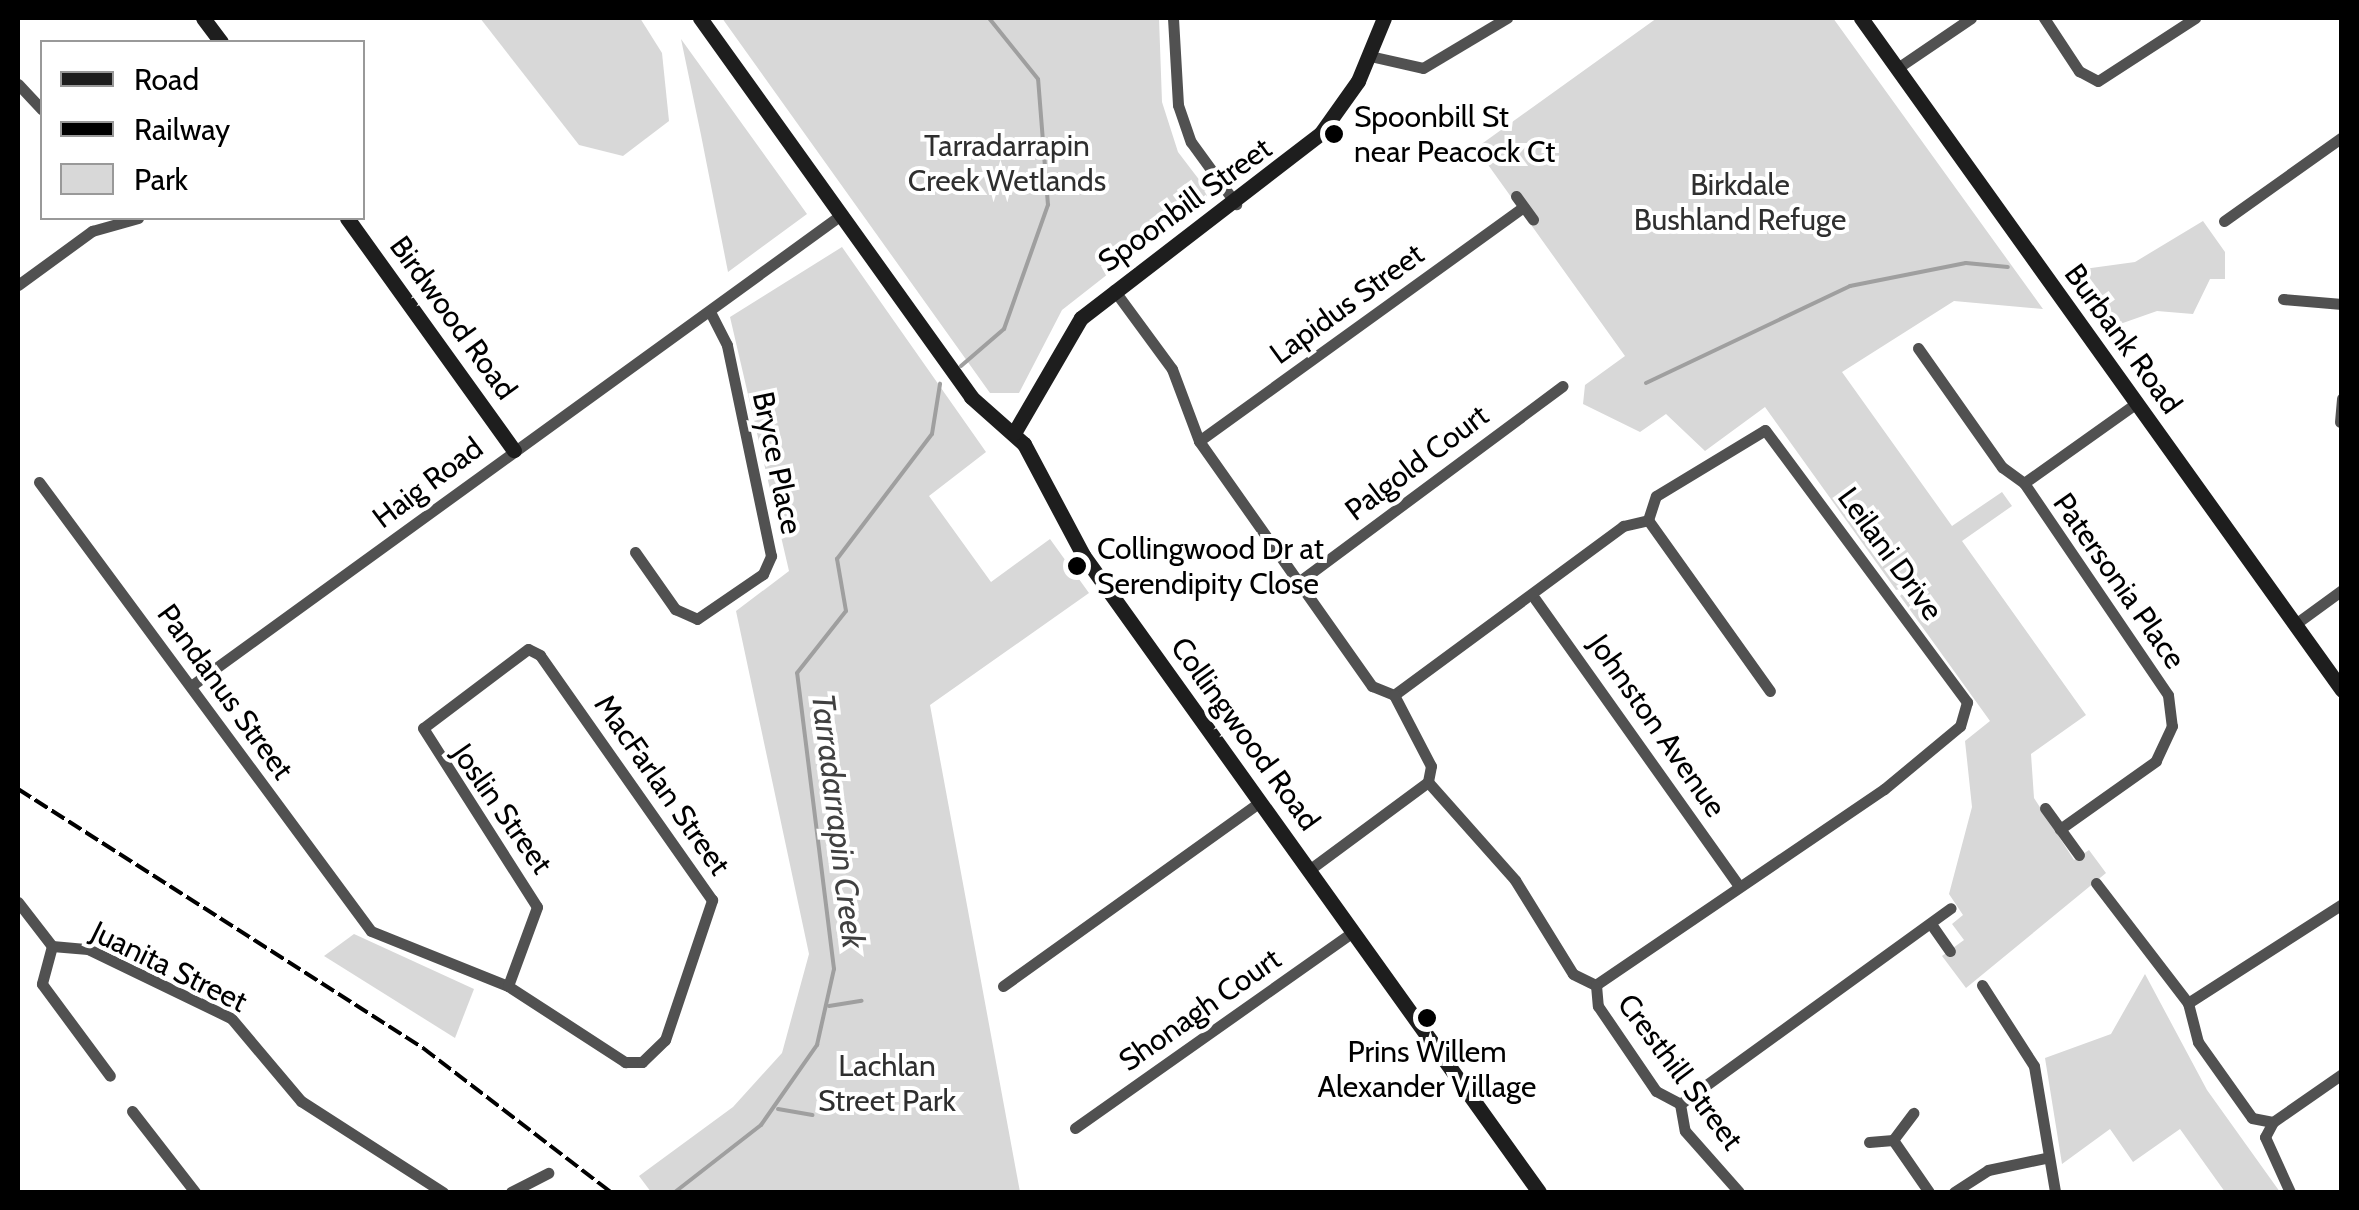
<!DOCTYPE html>
<html>
<head>
<meta charset="utf-8">
<style>
	body { margin:0 }
	#map { position:relative; width:2359px; height:1210px; overflow:hidden; background:#fff; font-family:Cabin,sans-serif }
	div>[style] { position:absolute }
	.green>* { inset:0; background:#d8d8d8 }
	.stream>* { height:4px; margin:-2px; padding:0 2px; transform-origin:2px; border-radius:2px; background:#9f9f9f }
	.street>* { height:11px; margin:-5.5px; padding:0 5.5px; transform-origin:5.5px; border-radius:5.5px; background:#515151 }
	.secondary>* { height:15px; margin:-7.5px; padding:0 7.5px; transform-origin:7.5px; border-radius:7.5px; background:#1e1e1e }
	.rail>* { height:4px; margin-top:-2px; transform-origin:0; background:repeating-linear-gradient(90deg,#000 0 15px,transparent 0 20px) }
	.dots>* { width:28px; height:28px; translate:-50% -50%; box-sizing:border-box; border:5px solid #fff; border-radius:50% }
	span { translate:-50% -50%; white-space:nowrap; text-align:center; line-height:1.15; -webkit-text-stroke:8px #fff; paint-order:stroke }
	.poi-label { font-size:30px; color:#000 }
	.left { translate:0 -50%; text-align:left }
	.park-label { font-size:30px; color:#2f2f2f }
	.street-label { font-size:30px; color:#000 }
	.water-label { font-size:32px; color:#404040; font-style:italic }
	.frame { position:absolute; inset:0; border:20px solid #000; pointer-events:none }
	.legend { position:absolute; left:40px; top:40px; width:325px; height:180px; box-sizing:border-box; background:#fff; border:2px solid #999; margin:0; padding:12px 18px; list-style:none; font-size:30px; color:#000 }
	.legend li { display:flex; align-items:center; gap:20px; height:50px }
	.legend b { width:50px; border:2px solid #999 }
</style>
</head>
<body>
<div id="map">
	<div class="green">
		<i style="clip-path:polygon(480px 18px,640px 18px,662px 53px,669px 121px,623px 156px,579px 145px)"></i>
		<i style="clip-path:polygon(722px 18px,1159px 18px,1162px 102px,1178px 152px,1210px 194px,1062px 310px,1019px 393px,990px 393px)"></i>
		<i style="clip-path:polygon(1657px 18px,1833px 18px,2043px 309px,1954px 301px,1842px 372px,1952px 526px,2002px 492px,2012px 506px,1962px 541px,2086px 715px,2031px 754px,2034px 798px,2074px 860px,2089px 850px,2106px 873px,1966px 988px,1942px 956px,1964px 940px,1952px 924px,1963px 915px,1949px 894px,1972px 807px,1965px 741px,1990px 721px,1900px 596px,1909px 587px,1896px 590px,1765px 407px,1705px 451px,1666px 414px,1640px 432px,1583px 404px,1585px 385px,1625px 356px,1476px 148px)"></i>
		<i style="clip-path:polygon(681px 39px,807px 214px,728px 272px,701px 135px)"></i>
		<i style="clip-path:polygon(2203px 221px,2225px 252px,2225px 279px,2210px 279px,2193px 314px,2157px 311px,2103px 330px,2062px 272px,2135px 262px)"></i>
		<i style="clip-path:polygon(842px 247px,986px 452px,929px 496px,991px 582px,1050px 539px,1089px 593px,930px 705px,1020px 1192px,651px 1192px,639px 1176px,733px 1107px,782px 1053px,809px 954px,736px 611px,789px 571px,730px 317px)"></i>
		<i style="clip-path:polygon(354px 934px,474px 989px,455px 1038px,324px 956px)"></i>
		<i style="clip-path:polygon(2145px 974px,2207px 1090px,2280px 1192px,2225px 1192px,2180px 1129px,2133px 1162px,2110px 1129px,2062px 1164px,2045px 1058px,2111px 1034px)"></i>
	</div>
	<div class="stream">
		<i style="left:961px;top:366px;width:57px;rotate:-40.7deg"></i>
		<i style="left:1004px;top:329px;width:132px;rotate:-70.5deg"></i>
		<i style="left:1048px;top:205px;width:126px;rotate:-94.5deg"></i>
		<i style="left:1038px;top:79px;width:78px;rotate:-128.8deg"></i>
		<i style="left:1646px;top:383px;width:226px;rotate:-25.4deg"></i>
		<i style="left:1850px;top:286px;width:118px;rotate:-11.2deg"></i>
		<i style="left:1966px;top:263px;width:42px;rotate:5.4deg"></i>
		<i style="left:829px;top:1006px;width:33px;rotate:-9deg"></i>
		<i style="left:778px;top:1109px;width:35px;rotate:10deg"></i>
		<i style="left:675px;top:1192px;width:109px;rotate:-37.9deg"></i>
		<i style="left:761px;top:1125px;width:98px;rotate:-55deg"></i>
		<i style="left:817px;top:1045px;width:78px;rotate:-77.4deg"></i>
		<i style="left:834px;top:969px;width:298px;rotate:-97.1deg"></i>
		<i style="left:797px;top:673px;width:79px;rotate:-51.7deg"></i>
		<i style="left:846px;top:611px;width:53px;rotate:-99.8deg"></i>
		<i style="left:837px;top:559px;width:157px;rotate:-52.8deg"></i>
		<i style="left:932px;top:434px;width:51px;rotate:-80.9deg"></i>
	</div>
	<div class="street">
		<i style="left:1173px;top:18px;width:87px;rotate:86.7deg"></i>
		<i style="left:1178px;top:105px;width:39px;rotate:71deg"></i>
		<i style="left:1191px;top:142px;width:77px;rotate:54deg"></i>
		<i style="left:2044px;top:18px;width:64px;rotate:56.6deg"></i>
		<i style="left:2079px;top:71px;width:21px;rotate:28deg"></i>
		<i style="left:2098px;top:81px;width:116px;rotate:-33deg"></i>
		<i style="left:1370px;top:56px;width:54px;rotate:12.8deg"></i>
		<i style="left:1423px;top:68px;width:98px;rotate:-30.8deg"></i>
		<i style="left:1899px;top:67px;width:87px;rotate:-34.2deg"></i>
		<i style="left:18px;top:84px;width:35px;rotate:47deg"></i>
		<i style="left:1516px;top:196px;width:29px;rotate:54deg"></i>
		<i style="left:2224px;top:221px;width:145px;rotate:-35.4deg"></i>
		<i style="left:18px;top:285px;width:92px;rotate:-36.1deg"></i>
		<i style="left:92px;top:231px;width:48px;rotate:-15.8deg"></i>
		<i style="left:1114px;top:290px;width:98px;rotate:53.7deg"></i>
		<i style="left:1172px;top:369px;width:77px;rotate:69.4deg"></i>
		<i style="left:1199px;top:441px;width:300px;rotate:54.8deg"></i>
		<i style="left:1372px;top:686px;width:24px;rotate:22deg"></i>
		<i style="left:2283px;top:299px;width:59px;rotate:4.8deg"></i>
		<i style="left:1918px;top:348px;width:146px;rotate:54.8deg"></i>
		<i style="left:2002px;top:467px;width:27px;rotate:36deg"></i>
		<i style="left:2024px;top:483px;width:256px;rotate:55.8deg"></i>
		<i style="left:2168px;top:695px;width:31px;rotate:83deg"></i>
		<i style="left:2172px;top:726px;width:38px;rotate:115deg"></i>
		<i style="left:2156px;top:761px;width:118px;rotate:144.7deg"></i>
		<i style="left:2340px;top:422px;width:24px;rotate:-85deg"></i>
		<i style="left:1199px;top:441px;width:400px;rotate:-35.8deg"></i>
		<i style="left:39px;top:482px;width:558px;rotate:53.52deg"></i>
		<i style="left:371px;top:931px;width:148px;rotate:21.9deg"></i>
		<i style="left:508px;top:986px;width:140px;rotate:33deg"></i>
		<i style="left:625px;top:1062px;width:17px"></i>
		<i style="left:642px;top:1062px;width:32px;rotate:-44deg"></i>
		<i style="left:665px;top:1040px;width:148px;rotate:-71.4deg"></i>
		<i style="left:712px;top:900px;width:299px;rotate:-125.1deg"></i>
		<i style="left:540px;top:655px;width:13px;rotate:-153deg"></i>
		<i style="left:528px;top:649px;width:131px;rotate:143deg"></i>
		<i style="left:423px;top:728px;width:212px;rotate:57.5deg"></i>
		<i style="left:537px;top:907px;width:84px;rotate:110.2deg"></i>
		<i style="left:2024px;top:483px;width:136px;rotate:-35.4deg"></i>
		<i style="left:1648px;top:520px;width:210px;rotate:54.5deg"></i>
		<i style="left:635px;top:552px;width:70px;rotate:54.9deg"></i>
		<i style="left:675px;top:609px;width:24px;rotate:24deg"></i>
		<i style="left:697px;top:619px;width:80px;rotate:-34.3deg"></i>
		<i style="left:763px;top:574px;width:20px;rotate:-66deg"></i>
		<i style="left:771px;top:556px;width:216px;rotate:-101.8deg"></i>
		<i style="left:727px;top:345px;width:38px;rotate:-117deg"></i>
		<i style="left:1300px;top:581px;width:327px;rotate:-36.6deg"></i>
		<i style="left:1535px;top:599px;width:349px;rotate:54.6deg"></i>
		<i style="left:2294px;top:625px;width:59px;rotate:-36.1deg"></i>
		<i style="left:191px;top:686px;width:803px;rotate:-35.93deg"></i>
		<i style="left:1394px;top:695px;width:285px;rotate:-36.4deg"></i>
		<i style="left:1623px;top:526px;width:26px;rotate:-13deg"></i>
		<i style="left:1648px;top:520px;width:25px;rotate:-72deg"></i>
		<i style="left:1656px;top:496px;width:127px;rotate:-31.2deg"></i>
		<i style="left:1765px;top:430px;width:339px;rotate:53.4deg"></i>
		<i style="left:1967px;top:702px;width:25px;rotate:106deg"></i>
		<i style="left:1960px;top:726px;width:99px;rotate:140.3deg"></i>
		<i style="left:1884px;top:789px;width:348px;rotate:145.8deg"></i>
		<i style="left:1394px;top:695px;width:80px;rotate:62.5deg"></i>
		<i style="left:1431px;top:766px;width:16px;rotate:101deg"></i>
		<i style="left:1428px;top:782px;width:131px;rotate:48.4deg"></i>
		<i style="left:1515px;top:880px;width:110px;rotate:58.3deg"></i>
		<i style="left:1573px;top:974px;width:25px;rotate:26deg"></i>
		<i style="left:1596px;top:985px;width:21px;rotate:85deg"></i>
		<i style="left:1598px;top:1006px;width:103px;rotate:55.7deg"></i>
		<i style="left:1656px;top:1091px;width:27px;rotate:28deg"></i>
		<i style="left:1680px;top:1104px;width:27px;rotate:80deg"></i>
		<i style="left:1685px;top:1131px;width:81px;rotate:48.5deg"></i>
		<i style="left:2045px;top:808px;width:58px;rotate:54.1deg"></i>
		<i style="left:1309px;top:870px;width:148px;rotate:-36.5deg"></i>
		<i style="left:2096px;top:883px;width:151px;rotate:52.5deg"></i>
		<i style="left:18px;top:902px;width:56px;rotate:52.3deg"></i>
		<i style="left:52px;top:946px;width:36px;rotate:5deg"></i>
		<i style="left:88px;top:949px;width:159px;rotate:25.8deg"></i>
		<i style="left:231px;top:1018px;width:109px;rotate:49.9deg"></i>
		<i style="left:301px;top:1101px;width:169px;rotate:32.7deg"></i>
		<i style="left:1931px;top:924px;width:33px;rotate:55deg"></i>
		<i style="left:52px;top:946px;width:39px;rotate:105deg"></i>
		<i style="left:42px;top:984px;width:114px;rotate:53.5deg"></i>
		<i style="left:1982px;top:985px;width:96px;rotate:57.3deg"></i>
		<i style="left:2034px;top:1066px;width:128px;rotate:80.5deg"></i>
		<i style="left:1003px;top:986px;width:316px;rotate:-35.6deg"></i>
		<i style="left:2188px;top:1003px;width:40px;rotate:75.6deg"></i>
		<i style="left:2198px;top:1042px;width:93px;rotate:54.6deg"></i>
		<i style="left:2252px;top:1118px;width:21px;rotate:11deg"></i>
		<i style="left:2273px;top:1122px;width:84px;rotate:-34.8deg"></i>
		<i style="left:2188px;top:1003px;width:183px;rotate:-32.7deg"></i>
		<i style="left:1680px;top:1104px;width:334px;rotate:-35.9deg"></i>
		<i style="left:132px;top:1111px;width:103px;rotate:52.1deg"></i>
		<i style="left:2273px;top:1122px;width:17px;rotate:118deg"></i>
		<i style="left:2265px;top:1137px;width:60px;rotate:65.6deg"></i>
		<i style="left:1075px;top:1128px;width:340px;rotate:-35.2deg"></i>
		<i style="left:1893px;top:1140px;width:63px;rotate:55.3deg"></i>
		<i style="left:1869px;top:1142px;width:24px;rotate:-5deg"></i>
		<i style="left:1893px;top:1140px;width:34px;rotate:-53deg"></i>
		<i style="left:511px;top:1192px;width:42px;rotate:-27.2deg"></i>
		<i style="left:1954px;top:1192px;width:40px;rotate:-32.9deg"></i>
		<i style="left:1988px;top:1170px;width:58px;rotate:-11.9deg"></i>
	</div>
	<div class="secondary">
		<i style="left:203px;top:18px;width:30px;rotate:53deg"></i>
		<i style="left:700px;top:18px;width:466px;rotate:54.4deg"></i>
		<i style="left:971px;top:397px;width:71px;rotate:41.6deg"></i>
		<i style="left:1024px;top:444px;width:126px;rotate:62deg"></i>
		<i style="left:1083px;top:555px;width:783px;rotate:54.4deg"></i>
		<i style="left:1861px;top:18px;width:826px;rotate:54.41deg"></i>
		<i style="left:347px;top:218px;width:286px;rotate:54.3deg"></i>
		<i style="left:1014px;top:433px;width:133px;rotate:-59.8deg"></i>
		<i style="left:1081px;top:318px;width:303px;rotate:-37.6deg"></i>
		<i style="left:1321px;top:133px;width:64px;rotate:-54.6deg"></i>
		<i style="left:1358px;top:81px;width:68px;rotate:-67.6deg"></i>
	</div>
	<div class="rail">
		<i style="left:18px;top:789px;width:481px;rotate:32.6deg"></i>
		<i style="left:423px;top:1048px;width:237px;rotate:37.5deg"></i>
	</div>
	<div class="dots">
		<i style="left:1334px;top:134px;background:#000"></i>
		<i style="left:1077px;top:566px;background:#000"></i>
		<i style="left:1427px;top:1018px;background:#000"></i>
	</div>
	<div class="poi-label">
		<span class="left" style="left:1354px;top:134px">Spoonbill St<br>near Peacock Ct</span>
		<span class="left" style="left:1097px;top:566px">Collingwood Dr at<br>Serendipity Close</span>
		<span style="left:1427px;top:1069px">Prins Willem<br>Alexander Village</span>
	</div>
	<div class="park-label">
		<span style="left:1007px;top:163px">Tarradarrapin<br>Creek Wetlands</span>
		<span style="left:1740px;top:202px">Birkdale<br>Bushland Refuge</span>
		<span style="left:887px;top:1083px">Lachlan<br>Street Park</span>
	</div>
	<div class="street-label">
		<span style="left:1185px;top:205px;rotate:-36deg">Spoonbill Street</span>
		<span style="left:1347px;top:304px;rotate:-36deg">Lapidus Street</span>
		<span style="left:453px;top:318px;rotate:54deg">Birdwood Road</span>
		<span style="left:2123px;top:339px;rotate:54deg">Burbank Road</span>
		<span style="left:777px;top:463px;rotate:78deg">Bryce Place</span>
		<span style="left:1417px;top:463px;rotate:-37deg">Palgold Court</span>
		<span style="left:428px;top:483px;rotate:-37deg">Haig Road</span>
		<span style="left:1890px;top:554px;rotate:54deg">Leilani Drive</span>
		<span style="left:2119px;top:581px;rotate:55deg">Patersonia Place</span>
		<span style="left:225px;top:692px;rotate:54deg">Pandanus Street</span>
		<span style="left:1657px;top:726px;rotate:55deg">Johnston Avenue</span>
		<span style="left:1245px;top:734px;rotate:54deg">Collingwood Road</span>
		<span style="left:662px;top:785px;rotate:55deg">MacFarlan Street</span>
		<span style="left:502px;top:809px;rotate:55deg">Joslin Street</span>
		<span style="left:169px;top:967px;rotate:26deg">Juanita Street</span>
		<span style="left:1200px;top:1010px;rotate:-35deg">Shonagh Court</span>
		<span style="left:1680px;top:1072px;rotate:53deg">Cresthill Street</span>
	</div>
	<div class="water-label">
		<span style="left:838px;top:821px;rotate:83deg">Tarradarrapin Creek</span>
	</div>
	<div class="frame"></div>
	<ul class="legend">
	<li><b style="height:12px;background:#1e1e1e"></b>Road</li>
	<li><b style="height:12px;background:#000"></b>Railway</li>
	<li><b style="height:28px;background:#d8d8d8"></b>Park</li>
	</ul>
</div>
</body>
</html>
